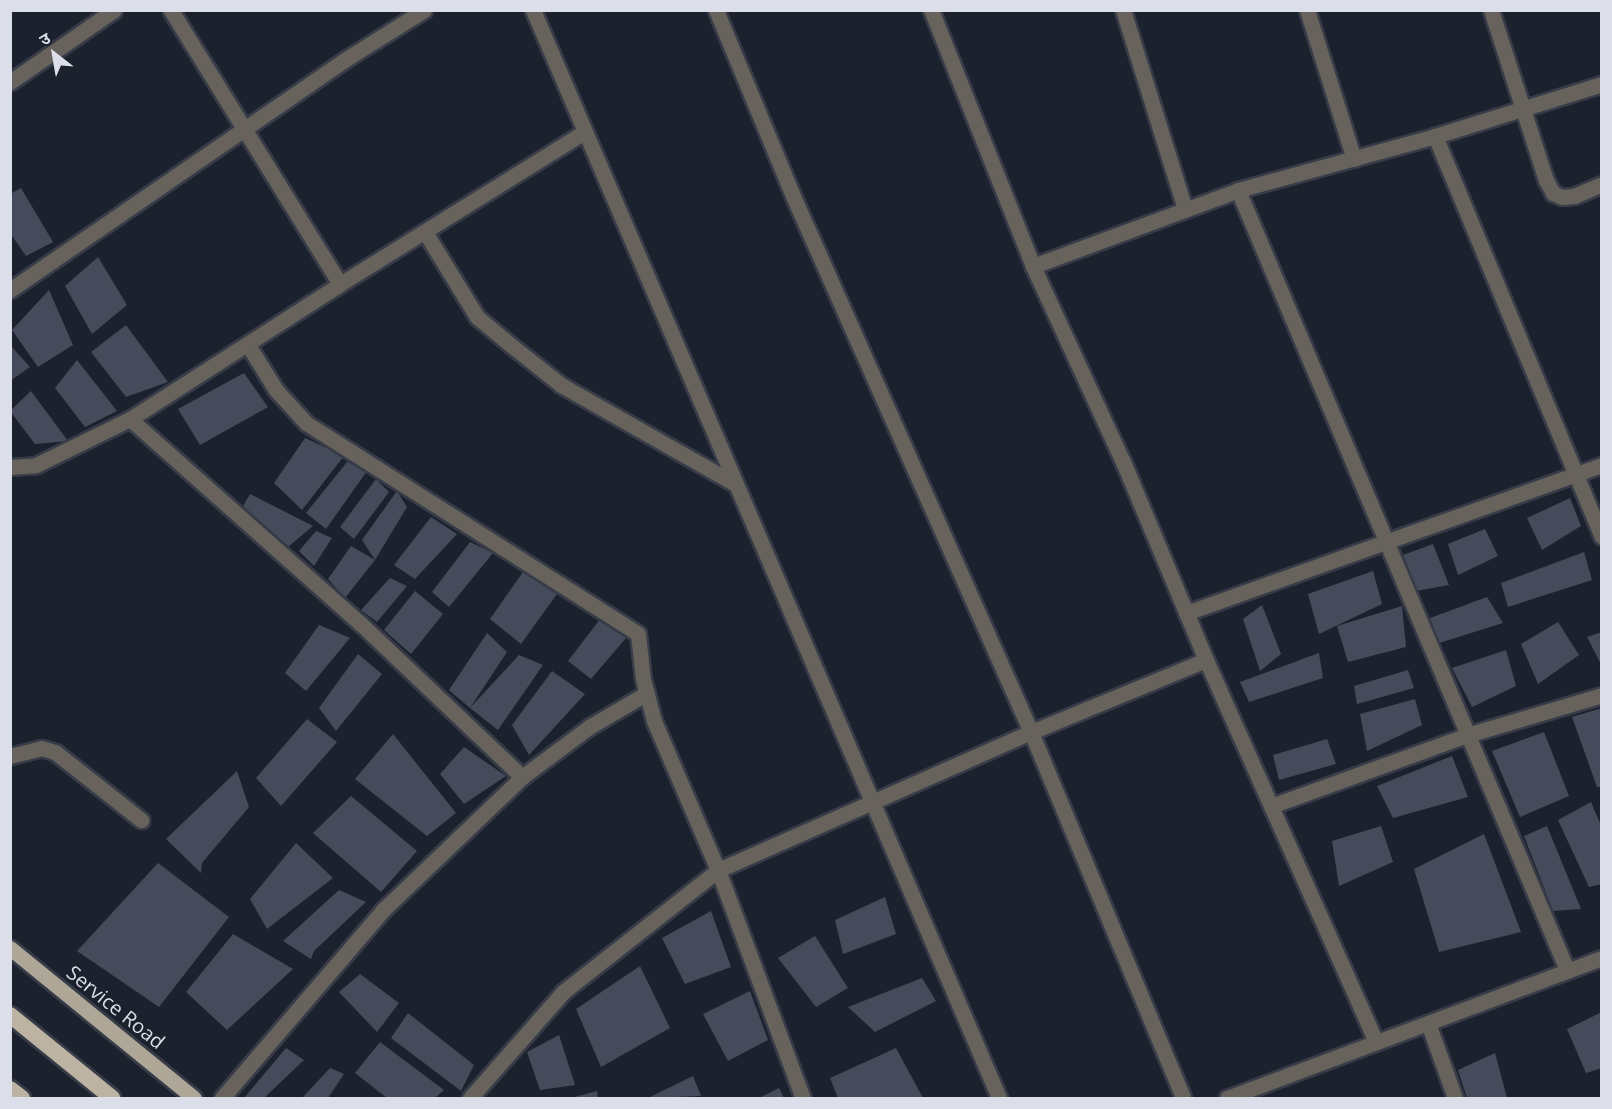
<!DOCTYPE html>
<html>
<head>
<meta charset="utf-8">
<style>
	body { margin:0 }
	#map { position:relative; width:1612px; height:1109px; overflow:hidden; background:#1c212e; font-family:"Open Sans","Noto Sans Devanagari",sans-serif }
	div>[style] { position:absolute }
	.building>* { inset:0; background:#464b5b }
	.roads { filter:drop-shadow(2px 0 #373c48) drop-shadow(-2px 0 #373c48) drop-shadow(0 2px #373c48) drop-shadow(0 -2px #373c48) }
	.service>* { height:15px; margin:-7.5px; padding:0 7.5px; transform-origin:7.5px; border-radius:7.5px; background:#67635c }
	.minor>* { height:15px; margin:-7.5px; padding:0 7.5px; transform-origin:7.5px; border-radius:7.5px; background:#67635c }
	.primary>* { height:15px; margin:-7.5px; padding:0 7.5px; transform-origin:7.5px; border-radius:7.5px; background:#aea697 }
	.trunk>* { height:16px; margin:-8px; padding:0 8px; transform-origin:8px; border-radius:8px; background:#bcb3a2 }
	span { translate:-50% -50%; white-space:nowrap; text-align:center; line-height:1.15; -webkit-text-stroke:4.5px #1c212e; paint-order:stroke }
	.street-label { font-size:20px; color:#dcdfe9 }
	.frame { position:absolute; inset:0; border:12px solid #dcdfe9; pointer-events:none }
	.north { position:absolute; left:24px; top:24px; width:60px; height:60px; -webkit-text-stroke:4px #1c212e; paint-order:stroke; rotate:329deg; font-size:16px; font-weight:700; line-height:24px; text-align:center; color:#dcdfe9 }
	.north::after { content:''; display:block; margin:auto; width:21px; height:27px; background:#dcdfe9; clip-path:polygon(50% 0,100% 100%,50% 72%,0 100%) }
</style>
</head>
<body>
<div id="map">
	<div class="building">
		<i style="clip-path:polygon(21px 188px,53px 242px,26px 256px,10px 233px,10px 194px)"></i>
		<i style="clip-path:polygon(98px 257px,127px 305px,92px 334px,65px 286px)"></i>
		<i style="clip-path:polygon(49px 290px,73px 345px,38px 367px,12px 330px)"></i>
		<i style="clip-path:polygon(126px 325px,168px 382px,126px 397px,91px 352px)"></i>
		<i style="clip-path:polygon(10px 345px,30px 367px,10px 381px)"></i>
		<i style="clip-path:polygon(77px 360px,117px 411px,85px 427px,55px 388px)"></i>
		<i style="clip-path:polygon(244px 373px,268px 407px,200px 445px,178px 409px)"></i>
		<i style="clip-path:polygon(31px 391px,68px 441px,35px 444px,10px 411px)"></i>
		<i style="clip-path:polygon(305px 438px,344px 456px,302px 510px,274px 483px)"></i>
		<i style="clip-path:polygon(347px 462px,367px 471px,326px 529px,306px 513px)"></i>
		<i style="clip-path:polygon(376px 479px,389px 492px,354px 539px,340px 527px)"></i>
		<i style="clip-path:polygon(397px 491px,407px 507px,375px 560px,362px 540px)"></i>
		<i style="clip-path:polygon(250px 494px,313px 526px,288px 547px,242px 508px)"></i>
		<i style="clip-path:polygon(1570px 498px,1581px 526px,1542px 550px,1527px 518px)"></i>
		<i style="clip-path:polygon(431px 517px,457px 534px,415px 579px,394px 565px)"></i>
		<i style="clip-path:polygon(1485px 529px,1498px 556px,1458px 575px,1448px 544px)"></i>
		<i style="clip-path:polygon(316px 531px,332px 538px,314px 566px,299px 551px)"></i>
		<i style="clip-path:polygon(470px 542px,493px 553px,449px 607px,432px 592px)"></i>
		<i style="clip-path:polygon(1433px 544px,1449px 585px,1416px 591px,1403px 555px)"></i>
		<i style="clip-path:polygon(351px 546px,375px 560px,345px 598px,328px 579px)"></i>
		<i style="clip-path:polygon(1584px 552px,1592px 580px,1508px 607px,1501px 583px)"></i>
		<i style="clip-path:polygon(1373px 571px,1382px 604px,1319px 634px,1308px 594px)"></i>
		<i style="clip-path:polygon(523px 572px,557px 594px,521px 644px,490px 619px)"></i>
		<i style="clip-path:polygon(390px 578px,407px 586px,377px 622px,361px 610px)"></i>
		<i style="clip-path:polygon(415px 591px,443px 614px,411px 654px,384px 630px)"></i>
		<i style="clip-path:polygon(1487px 597px,1503px 623px,1439px 643px,1430px 618px)"></i>
		<i style="clip-path:polygon(1262px 605px,1281px 654px,1260px 671px,1243px 619px)"></i>
		<i style="clip-path:polygon(1402px 606px,1406px 647px,1348px 662px,1337px 626px)"></i>
		<i style="clip-path:polygon(601px 618px,626px 638px,591px 679px,568px 661px)"></i>
		<i style="clip-path:polygon(1558px 622px,1579px 655px,1538px 684px,1521px 644px)"></i>
		<i style="clip-path:polygon(319px 625px,350px 638px,306px 691px,285px 673px)"></i>
		<i style="clip-path:polygon(1602px 632px,1602px 666px,1587px 637px)"></i>
		<i style="clip-path:polygon(487px 633px,507px 652px,470px 708px,519px 655px,543px 665px,498px 730px,470px 708px,449px 690px)"></i>
		<i style="clip-path:polygon(1506px 650px,1516px 686px,1472px 707px,1452px 668px)"></i>
		<i style="clip-path:polygon(1319px 653px,1323px 678px,1249px 702px,1240px 682px)"></i>
		<i style="clip-path:polygon(358px 654px,382px 674px,336px 731px,319px 708px)"></i>
		<i style="clip-path:polygon(1408px 670px,1414px 688px,1357px 704px,1354px 686px)"></i>
		<i style="clip-path:polygon(552px 671px,585px 694px,529px 755px,512px 725px)"></i>
		<i style="clip-path:polygon(1415px 699px,1422px 725px,1367px 751px,1360px 714px)"></i>
		<i style="clip-path:polygon(1602px 708px,1602px 787px,1597px 787px,1572px 717px)"></i>
		<i style="clip-path:polygon(307px 719px,337px 742px,281px 806px,256px 778px)"></i>
		<i style="clip-path:polygon(1544px 732px,1569px 796px,1520px 817px,1492px 751px)"></i>
		<i style="clip-path:polygon(393px 734px,456px 813px,427px 836px,355px 779px)"></i>
		<i style="clip-path:polygon(1327px 739px,1336px 764px,1279px 780px,1273px 755px)"></i>
		<i style="clip-path:polygon(464px 747px,506px 776px,464px 804px,440px 774px)"></i>
		<i style="clip-path:polygon(1452px 756px,1468px 797px,1393px 818px,1377px 786px)"></i>
		<i style="clip-path:polygon(237px 771px,249px 807px,202px 863px,201px 873px,166px 839px)"></i>
		<i style="clip-path:polygon(351px 796px,417px 851px,381px 892px,313px 833px)"></i>
		<i style="clip-path:polygon(1591px 802px,1602px 828px,1602px 884px,1589px 887px,1558px 820px)"></i>
		<i style="clip-path:polygon(1381px 826px,1393px 862px,1339px 886px,1332px 841px)"></i>
		<i style="clip-path:polygon(1547px 826px,1581px 909px,1553px 911px,1524px 836px)"></i>
		<i style="clip-path:polygon(1484px 834px,1521px 932px,1439px 952px,1414px 869px)"></i>
		<i style="clip-path:polygon(296px 843px,333px 878px,267px 929px,250px 899px)"></i>
		<i style="clip-path:polygon(158px 863px,229px 917px,159px 1007px,77px 951px)"></i>
		<i style="clip-path:polygon(339px 890px,366px 902px,314px 951px,311px 959px,283px 941px)"></i>
		<i style="clip-path:polygon(885px 897px,896px 934px,843px 954px,835px 920px)"></i>
		<i style="clip-path:polygon(711px 911px,731px 967px,685px 984px,662px 938px)"></i>
		<i style="clip-path:polygon(233px 934px,293px 969px,227px 1030px,186px 992px)"></i>
		<i style="clip-path:polygon(815px 936px,848px 988px,816px 1007px,778px 958px)"></i>
		<i style="clip-path:polygon(640px 966px,670px 1028px,601px 1067px,576px 1009px)"></i>
		<i style="clip-path:polygon(360px 974px,399px 1003px,377px 1032px,339px 992px)"></i>
		<i style="clip-path:polygon(922px 978px,936px 1001px,875px 1032px,848px 1007px)"></i>
		<i style="clip-path:polygon(750px 991px,768px 1040px,728px 1061px,703px 1014px)"></i>
		<i style="clip-path:polygon(1602px 1012px,1602px 1068px,1586px 1073px,1567px 1029px)"></i>
		<i style="clip-path:polygon(408px 1013px,474px 1065px,461px 1091px,391px 1038px)"></i>
		<i style="clip-path:polygon(559px 1035px,575px 1085px,540px 1090px,527px 1052px)"></i>
		<i style="clip-path:polygon(380px 1042px,444px 1090px,435px 1098px,387px 1098px,355px 1073px)"></i>
		<i style="clip-path:polygon(286px 1048px,304px 1060px,264px 1098px,244px 1098px)"></i>
		<i style="clip-path:polygon(896px 1048px,923px 1098px,838px 1098px,830px 1078px)"></i>
		<i style="clip-path:polygon(1495px 1053px,1507px 1098px,1467px 1098px,1458px 1070px)"></i>
		<i style="clip-path:polygon(330px 1068px,344px 1074px,328px 1098px,302px 1098px)"></i>
		<i style="clip-path:polygon(693px 1076px,701px 1096px,648px 1098px)"></i>
		<i style="clip-path:polygon(779px 1088px,784px 1098px,759px 1098px)"></i>
		<i style="clip-path:polygon(597px 1091px,598px 1098px,571px 1098px)"></i>
	</div>
	<div class="roads">
		<div class="service">
			<i style="left:10px;top:756px;width:32px;rotate:-14deg"></i>
			<i style="left:41px;top:748px;width:15px;rotate:16deg"></i>
			<i style="left:55px;top:752px;width:110px;rotate:38.3deg"></i>
		</div>
		<div class="minor">
			<i style="left:533px;top:10px;width:1184px;rotate:66.81deg"></i>
			<i style="left:716px;top:10px;width:201px;rotate:67.5deg"></i>
			<i style="left:793px;top:196px;width:586px;rotate:66.06deg"></i>
			<i style="left:1031px;top:732px;width:396px;rotate:67.4deg"></i>
			<i style="left:1123px;top:10px;width:208px;rotate:72.7deg"></i>
			<i style="left:1307px;top:10px;width:156px;rotate:72.5deg"></i>
			<i style="left:1491px;top:10px;width:179px;rotate:72.1deg"></i>
			<i style="left:1546px;top:180px;width:15px;rotate:62deg"></i>
			<i style="left:1553px;top:193px;width:10px;rotate:24deg"></i>
			<i style="left:1562px;top:197px;width:12px;rotate:-5deg"></i>
			<i style="left:1574px;top:196px;width:30px;rotate:-23deg"></i>
			<i style="left:10px;top:82px;width:126px;rotate:-34.7deg"></i>
			<i style="left:1435px;top:136px;width:434px;rotate:67.4deg"></i>
			<i style="left:1238px;top:190px;width:847px;rotate:67.13deg"></i>
			<i style="left:425px;top:232px;width:100px;rotate:58.5deg"></i>
			<i style="left:477px;top:317px;width:45px;rotate:39.6deg"></i>
			<i style="left:512px;top:346px;width:63px;rotate:38.5deg"></i>
			<i style="left:561px;top:385px;width:200px;rotate:29.6deg"></i>
			<i style="left:1033px;top:266px;width:219px;rotate:-20.3deg"></i>
			<i style="left:1238px;top:190px;width:204px;rotate:-15.3deg"></i>
			<i style="left:1435px;top:136px;width:175px;rotate:-17.3deg"></i>
			<i style="left:340px;top:284px;width:286px;rotate:-31.9deg"></i>
			<i style="left:10px;top:290px;width:408px;rotate:-34.5deg"></i>
			<i style="left:346px;top:59px;width:92px;rotate:-32.1deg"></i>
			<i style="left:248px;top:345px;width:53px;rotate:58.1deg"></i>
			<i style="left:276px;top:390px;width:45px;rotate:47.7deg"></i>
			<i style="left:306px;top:423px;width:393px;rotate:32.4deg"></i>
			<i style="left:638px;top:634px;width:45px;rotate:83.7deg"></i>
			<i style="left:643px;top:679px;width:43px;rotate:75.3deg"></i>
			<i style="left:654px;top:721px;width:162px;rotate:66.8deg"></i>
			<i style="left:718px;top:870px;width:243px;rotate:69.6deg"></i>
			<i style="left:130px;top:419px;width:310px;rotate:41.6deg"></i>
			<i style="left:362px;top:625px;width:221px;rotate:43.5deg"></i>
			<i style="left:10px;top:467px;width:26px;rotate:-4deg"></i>
			<i style="left:36px;top:465px;width:105px;rotate:-26.1deg"></i>
			<i style="left:130px;top:419px;width:250px;rotate:-32.7deg"></i>
			<i style="left:340px;top:284px;width:322px;rotate:-121.7deg"></i>
			<i style="left:1186px;top:613px;width:442px;rotate:-19.6deg"></i>
			<i style="left:1206px;top:660px;width:418px;rotate:66deg"></i>
			<i style="left:1271px;top:806px;width:208px;rotate:-19.9deg"></i>
			<i style="left:1467px;top:735px;width:141px;rotate:-16.5deg"></i>
			<i style="left:1428px;top:1023px;width:80px;rotate:70.2deg"></i>
			<i style="left:222px;top:1098px;width:248px;rotate:-49.4deg"></i>
			<i style="left:383px;top:910px;width:192px;rotate:-43.7deg"></i>
			<i style="left:522px;top:777px;width:84px;rotate:-36.7deg"></i>
			<i style="left:589px;top:727px;width:67px;rotate:-30.4deg"></i>
			<i style="left:470px;top:1098px;width:141px;rotate:-48.7deg"></i>
			<i style="left:563px;top:992px;width:197px;rotate:-38.2deg"></i>
			<i style="left:718px;top:870px;width:342px;rotate:-23.8deg"></i>
			<i style="left:1031px;top:732px;width:189px;rotate:-22.4deg"></i>
			<i style="left:1206px;top:660px;width:215px;rotate:-112.7deg"></i>
			<i style="left:1123px;top:462px;width:216px;rotate:-114.7deg"></i>
			<i style="left:1033px;top:266px;width:276px;rotate:-111.7deg"></i>
			<i style="left:1227px;top:1098px;width:400px;rotate:-20.5deg"></i>
		</div>
		<div class="primary">
			<i style="left:10px;top:948px;width:237px;rotate:39.2deg"></i>
		</div>
		<div class="trunk">
			<i style="left:10px;top:1015px;width:132px;rotate:39.1deg"></i>
			<i style="left:10px;top:1089px;width:15px;rotate:37deg"></i>
		</div>
	</div>
	<div class="street-label">
		<span style="left:116px;top:1007px;rotate:39deg">Service Road</span>
	</div>
	<div class="frame"></div>
	<div class="north">उ</div>
</div>
</body>
</html>
